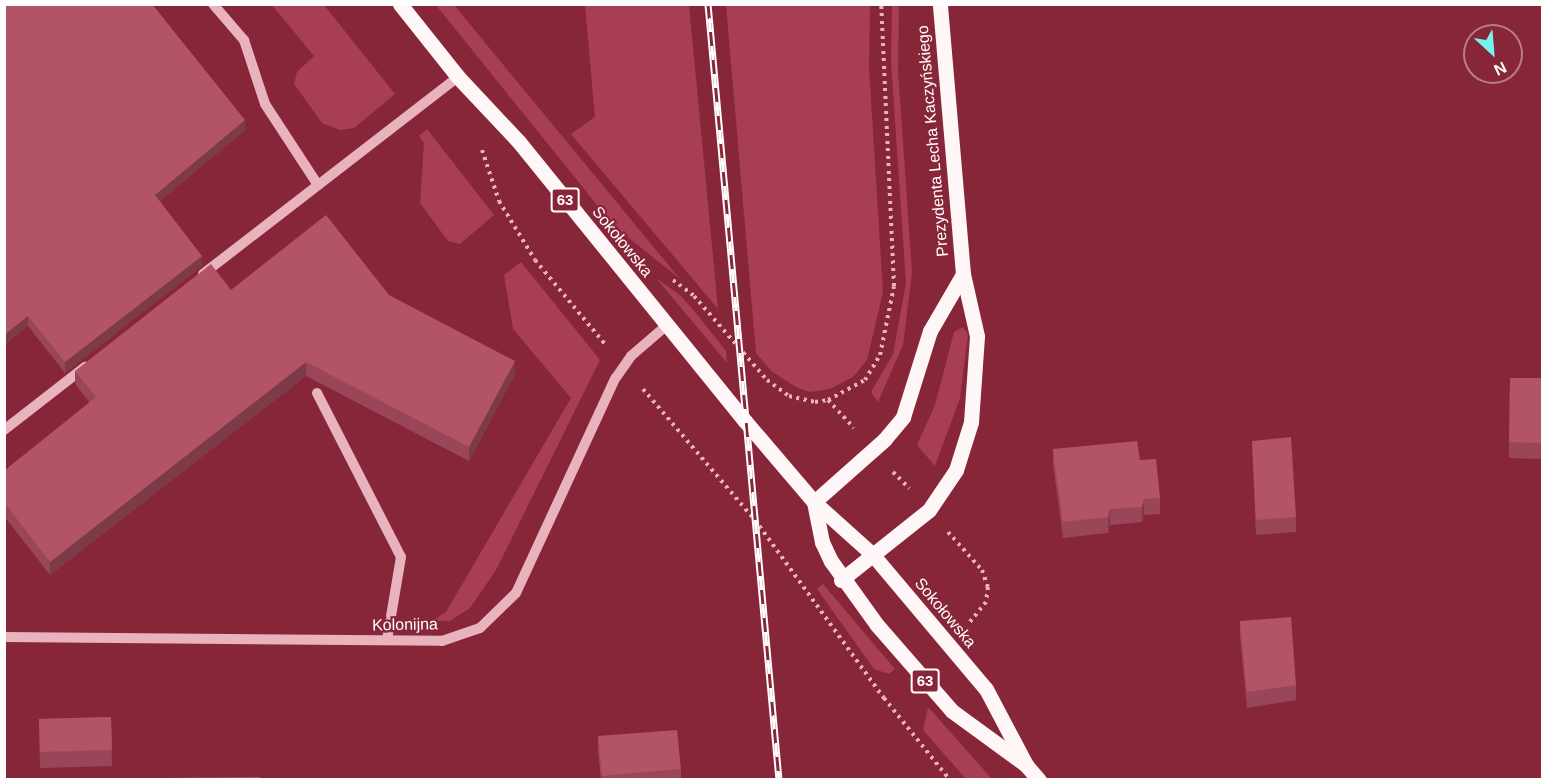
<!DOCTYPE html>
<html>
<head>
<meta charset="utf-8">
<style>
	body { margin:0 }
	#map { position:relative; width:1547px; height:784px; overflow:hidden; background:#882639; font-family:Arial,sans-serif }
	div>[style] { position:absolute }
	.green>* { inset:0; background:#a73e54 }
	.path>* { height:4px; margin-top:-2px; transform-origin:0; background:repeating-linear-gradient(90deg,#e9b3be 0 3px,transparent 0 7.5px) }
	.minor>* { height:10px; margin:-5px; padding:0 5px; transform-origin:5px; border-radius:5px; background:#e9b3be }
	.major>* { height:15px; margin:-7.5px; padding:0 7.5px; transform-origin:7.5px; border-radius:7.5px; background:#fef6f7 }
	.rail>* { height:7px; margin-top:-3.5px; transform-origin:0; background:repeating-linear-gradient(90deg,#882639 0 14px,#fff 0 28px); box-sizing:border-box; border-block:2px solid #fff }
	.wall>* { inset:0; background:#994758 }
	.shaded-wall>* { inset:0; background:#7d3a47 }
	.building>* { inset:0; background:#b25366 }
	span { translate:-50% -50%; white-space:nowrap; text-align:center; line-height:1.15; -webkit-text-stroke:4.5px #882639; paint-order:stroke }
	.shield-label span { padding:2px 4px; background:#882639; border:2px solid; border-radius:4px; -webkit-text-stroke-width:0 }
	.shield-label { font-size:15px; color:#fff; font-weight:700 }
	.street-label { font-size:16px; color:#fff }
	.frame { position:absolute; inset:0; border:6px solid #fff; pointer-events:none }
	.north { position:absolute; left:1463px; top:24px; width:60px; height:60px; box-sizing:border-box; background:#882639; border:2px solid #b87d88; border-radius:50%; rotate:154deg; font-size:16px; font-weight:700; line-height:24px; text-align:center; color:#fff }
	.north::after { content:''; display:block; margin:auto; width:21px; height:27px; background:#78f2ec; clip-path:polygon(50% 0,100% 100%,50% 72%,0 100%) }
</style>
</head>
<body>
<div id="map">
	<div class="green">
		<i style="clip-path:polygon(272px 5px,324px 5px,395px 94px,354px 128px,340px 130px,322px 123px,294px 84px,297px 72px,314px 56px)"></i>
		<i style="clip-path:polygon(436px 5px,454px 5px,680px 279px,614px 226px)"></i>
		<i style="clip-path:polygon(585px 5px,689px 5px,718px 309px,571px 134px,595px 117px)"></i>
		<i style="clip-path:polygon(726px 5px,870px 5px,869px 67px,883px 292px,867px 360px,853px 377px,830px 389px,810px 392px,796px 387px,771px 371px,756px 353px)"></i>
		<i style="clip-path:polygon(892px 5px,899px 5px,898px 70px,912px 272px,903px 345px,878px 402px,871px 392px,893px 354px,906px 283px,891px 62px)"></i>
		<i style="clip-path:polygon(427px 129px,494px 215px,460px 244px,448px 241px,420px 203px,424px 143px,419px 136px)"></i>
		<i style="clip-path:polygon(521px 262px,600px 360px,496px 570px,470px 608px,450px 621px,432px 621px,446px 612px,571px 398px,513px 329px,504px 275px)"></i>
		<i style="clip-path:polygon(656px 278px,681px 296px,695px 312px,726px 351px,727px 363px)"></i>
		<i style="clip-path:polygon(963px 327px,968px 334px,960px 398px,935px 466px,917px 445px,935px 405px,954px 332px)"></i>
		<i style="clip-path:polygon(823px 584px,895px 669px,889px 674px,874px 669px,817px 589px)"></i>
		<i style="clip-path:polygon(928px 708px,929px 708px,992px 779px,966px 779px,923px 730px)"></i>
	</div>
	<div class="path">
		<i style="left:482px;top:150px;width:54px;rotate:71.6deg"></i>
		<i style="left:499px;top:201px;width:69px;rotate:58.6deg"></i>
		<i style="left:535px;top:260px;width:109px;rotate:50.2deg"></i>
		<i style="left:673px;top:280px;width:26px;rotate:37deg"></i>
		<i style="left:694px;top:296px;width:111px;rotate:49deg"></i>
		<i style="left:767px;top:380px;width:27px;rotate:36deg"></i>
		<i style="left:789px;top:396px;width:27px;rotate:13deg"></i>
		<i style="left:815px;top:402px;width:13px;rotate:-9deg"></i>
		<i style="left:828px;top:400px;width:42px;rotate:-28.4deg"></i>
		<i style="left:865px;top:380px;width:29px;rotate:-59deg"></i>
		<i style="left:880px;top:355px;width:70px;rotate:-78.5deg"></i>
		<i style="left:894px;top:286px;width:282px;rotate:-92.6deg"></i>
		<i style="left:643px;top:389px;width:172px;rotate:49.5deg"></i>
		<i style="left:755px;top:520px;width:220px;rotate:54.1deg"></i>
		<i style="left:884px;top:698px;width:105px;rotate:51.2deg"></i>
		<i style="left:828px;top:400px;width:38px;rotate:47deg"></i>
		<i style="left:893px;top:472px;width:23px;rotate:45deg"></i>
		<i style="left:948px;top:532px;width:51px;rotate:48.2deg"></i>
		<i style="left:982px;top:570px;width:18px;rotate:71deg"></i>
		<i style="left:988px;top:587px;width:15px;rotate:98deg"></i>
		<i style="left:986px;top:602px;width:27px;rotate:129deg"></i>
	</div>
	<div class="minor">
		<i style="left:213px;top:4px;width:48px;rotate:49.3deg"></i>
		<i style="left:244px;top:40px;width:67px;rotate:71.8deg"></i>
		<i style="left:265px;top:104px;width:97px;rotate:56.8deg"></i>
		<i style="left:203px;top:274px;width:322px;rotate:-37.7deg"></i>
		<i style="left:317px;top:393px;width:184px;rotate:62.9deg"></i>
		<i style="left:401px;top:557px;width:84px;rotate:99.6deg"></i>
		<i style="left:4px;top:430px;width:103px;rotate:-37.9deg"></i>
		<i style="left:4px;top:637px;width:438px;rotate:0.5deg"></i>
		<i style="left:442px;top:641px;width:40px;rotate:-18.9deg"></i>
		<i style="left:480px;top:628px;width:50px;rotate:-44.2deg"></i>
		<i style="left:516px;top:593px;width:236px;rotate:-65.2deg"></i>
		<i style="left:615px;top:379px;width:28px;rotate:-55deg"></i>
		<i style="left:631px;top:356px;width:46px;rotate:-40.6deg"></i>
	</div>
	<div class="major">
		<i style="left:400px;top:4px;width:93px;rotate:51.5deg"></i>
		<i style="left:458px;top:77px;width:89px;rotate:46.8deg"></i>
		<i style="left:519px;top:142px;width:359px;rotate:51deg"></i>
		<i style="left:745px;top:421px;width:106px;rotate:49.6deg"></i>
		<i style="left:814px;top:502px;width:79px;rotate:41.9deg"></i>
		<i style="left:873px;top:555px;width:175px;rotate:49.9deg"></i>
		<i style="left:986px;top:689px;width:86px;rotate:62.2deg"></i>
		<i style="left:814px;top:502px;width:41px;rotate:78.7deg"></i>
		<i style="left:822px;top:542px;width:21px;rotate:65deg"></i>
		<i style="left:831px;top:561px;width:79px;rotate:54.3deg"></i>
		<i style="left:877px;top:625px;width:114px;rotate:48.9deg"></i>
		<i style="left:952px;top:711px;width:92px;rotate:36.1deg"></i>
		<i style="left:1026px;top:765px;width:20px;rotate:49deg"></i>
		<i style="left:814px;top:502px;width:94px;rotate:-41.5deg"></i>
		<i style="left:884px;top:440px;width:30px;rotate:-50deg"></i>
		<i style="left:903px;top:417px;width:90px;rotate:-72.6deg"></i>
		<i style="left:930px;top:331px;width:66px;rotate:-59.9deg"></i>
		<i style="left:841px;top:580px;width:112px;rotate:-38.5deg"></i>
		<i style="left:929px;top:510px;width:48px;rotate:-56deg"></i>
		<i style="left:956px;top:470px;width:50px;rotate:-72.6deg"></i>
		<i style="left:971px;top:422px;width:86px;rotate:-86deg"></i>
		<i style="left:977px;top:336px;width:64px;rotate:-102.7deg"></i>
		<i style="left:963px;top:274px;width:271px;rotate:-94.9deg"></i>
	</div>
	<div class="rail">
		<i style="left:708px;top:4px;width:779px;rotate:84.77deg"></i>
	</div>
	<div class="wall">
		<i style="clip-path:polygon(4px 4px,245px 130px,160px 201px,202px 266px,65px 373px,28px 326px,4px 345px)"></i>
		<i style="clip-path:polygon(231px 290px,389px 295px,515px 374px,469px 461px,306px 376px,50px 575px,4px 516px,4px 471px,90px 403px,75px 384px,75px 371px)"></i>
		<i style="clip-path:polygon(1510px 378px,1542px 378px,1542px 459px,1509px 458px)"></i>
		<i style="clip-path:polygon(1252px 441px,1296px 517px,1296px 532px,1256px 535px)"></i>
		<i style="clip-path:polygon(1053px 449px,1140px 460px,1160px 498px,1160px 514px,1144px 515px,1142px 522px,1110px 525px,1108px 533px,1063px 538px,1053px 464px)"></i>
		<i style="clip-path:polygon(1240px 621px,1296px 685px,1296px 700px,1247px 708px,1240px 637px)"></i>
		<i style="clip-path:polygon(111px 717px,112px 766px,40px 768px,39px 719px)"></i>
		<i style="clip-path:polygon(598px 736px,681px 769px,681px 780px,601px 780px,598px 752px)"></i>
	</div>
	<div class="shaded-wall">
		<i style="clip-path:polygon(245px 120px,245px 130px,155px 205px,155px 195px)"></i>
		<i style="clip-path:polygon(202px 256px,202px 266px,65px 373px,65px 362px)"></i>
		<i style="clip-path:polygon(28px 316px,28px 326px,4px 345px,4px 335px)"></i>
		<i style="clip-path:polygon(515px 361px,515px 374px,469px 461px,469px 447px)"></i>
		<i style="clip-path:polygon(306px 362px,306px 376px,50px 575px,50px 562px)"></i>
		<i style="clip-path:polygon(1144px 499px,1144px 515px,1142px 522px,1142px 507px)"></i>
		<i style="clip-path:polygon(1110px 509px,1110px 525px,1108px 533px,1108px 517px)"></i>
	</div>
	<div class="building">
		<i style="clip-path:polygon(4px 4px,152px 4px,245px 120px,155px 195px,202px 256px,65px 362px,28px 316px,4px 335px)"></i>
		<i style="clip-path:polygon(326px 215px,389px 295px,515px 361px,469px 447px,306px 362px,50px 562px,4px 502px,4px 471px,96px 397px,75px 371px,211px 264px,231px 290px)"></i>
		<i style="clip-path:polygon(1510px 378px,1542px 378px,1542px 443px,1509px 442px)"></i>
		<i style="clip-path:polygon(1291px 437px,1296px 517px,1256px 520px,1252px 441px)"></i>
		<i style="clip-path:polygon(1137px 441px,1140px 460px,1156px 459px,1160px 498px,1144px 499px,1142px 507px,1110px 509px,1108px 517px,1063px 522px,1053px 449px)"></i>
		<i style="clip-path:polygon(1291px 617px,1296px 685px,1247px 692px,1240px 621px)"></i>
		<i style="clip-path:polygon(111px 717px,112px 750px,40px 752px,39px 719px)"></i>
		<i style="clip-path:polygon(677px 730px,681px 769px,602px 776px,598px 736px)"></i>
		<i style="clip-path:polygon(260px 777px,260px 780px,164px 780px,164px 778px)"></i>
	</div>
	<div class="shield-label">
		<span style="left:565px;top:200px">63</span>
		<span style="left:925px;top:681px">63</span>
	</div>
	<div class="street-label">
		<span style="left:933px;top:141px;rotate:-95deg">Prezydenta Lecha Kaczyńskiego</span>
		<span style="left:622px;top:242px;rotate:51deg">Sokołowska</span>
		<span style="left:945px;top:613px;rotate:50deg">Sokołowska</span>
		<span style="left:405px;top:625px;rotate:-1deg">Kolonijna</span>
	</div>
	<div class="frame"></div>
	<div class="north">N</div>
</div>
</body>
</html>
